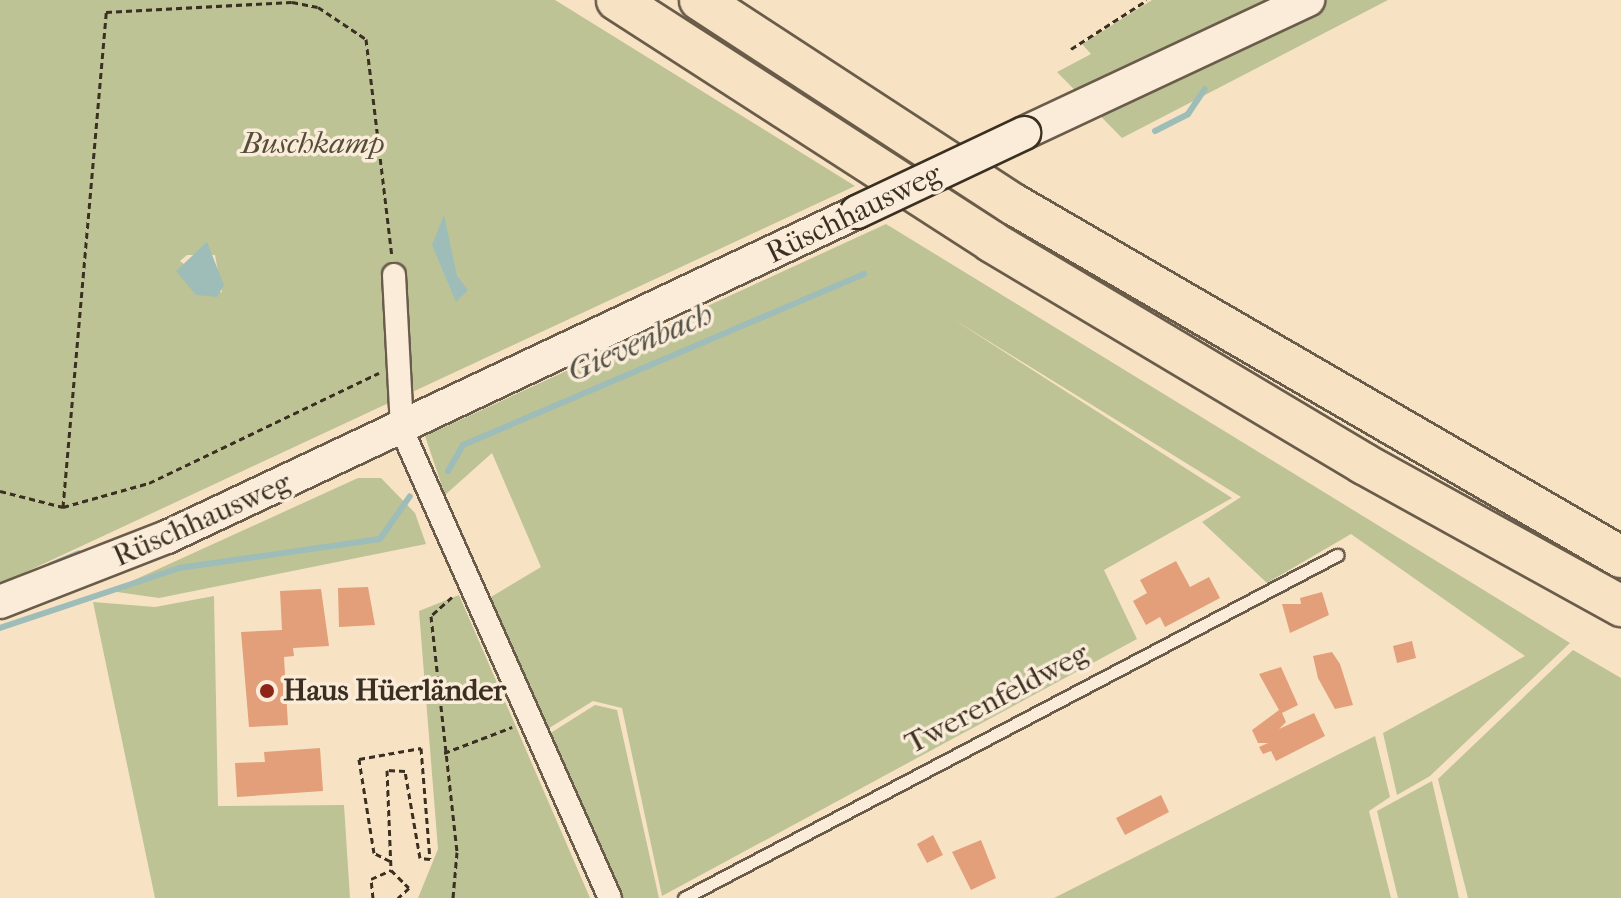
<!DOCTYPE html>
<html>
<head>
<meta charset="utf-8">
<style>
	body { margin:0 }
	#map { position:relative; width:1621px; height:898px; overflow:hidden; background:#f8e2c4; font-family:"IM FELL French Canon",serif }
	div>[style] { position:absolute }
	.green>* { inset:0; background:#bdc395 }
	.water>* { inset:0; background:#9ebdb9 }
	.stream>* { height:6px; margin:-3px; padding:0 3px; transform-origin:3px; border-radius:3px; background:#9ebdb9 }
	.building>* { inset:0; background:#e29f7a }
	.path>* { height:3px; margin-top:-1.5px; transform-origin:0; background:repeating-linear-gradient(90deg,#3a2f21 0 6px,transparent 0 10px) }
	.roads { filter:drop-shadow(2px 0 #6a5c4a) drop-shadow(-2px 0 #6a5c4a) drop-shadow(0 2px #6a5c4a) drop-shadow(0 -2px #6a5c4a) }
	.lane>* { height:11px; margin:-5.5px; padding:0 5.5px; transform-origin:5.5px; border-radius:5.5px; background:#faecd9 }
	.street>* { height:22px; margin:-11px; padding:0 11px; transform-origin:11px; border-radius:11px; background:#faecd9 }
	.secondary>* { height:32px; margin:-16px; padding:0 16px; transform-origin:16px; border-radius:16px; background:#faecd9 }
	.highway>* { height:40px; margin:-20px; padding:0 20px; transform-origin:20px; border-radius:20px; background:#f8e2c4 }
	.bridges { filter:drop-shadow(2px 0 #3a2f21) drop-shadow(-2px 0 #3a2f21) drop-shadow(0 2px #3a2f21) drop-shadow(0 -2px #3a2f21) }
	.secondary-bridge>* { height:32px; margin:-16px; padding:0 16px; transform-origin:16px; border-radius:16px; background:#faecd9 }
	.dots>* { width:22px; height:22px; translate:-50% -50%; box-sizing:border-box; border:4px solid #faecd9; border-radius:50% }
	span { translate:-50% -50%; white-space:nowrap; text-align:center; line-height:1.15; -webkit-text-stroke:7px #faecd9; paint-order:stroke }
	.park-label { font-size:30px; color:#544d38; font-style:italic }
	.street-label { font-size:30px; color:#3a2f21 }
	.poi-label { font-size:30px; color:#3a2f21; font-weight:700 }
	.left { translate:0 -50%; text-align:left }
	.water-label { font-size:32px; color:#535247; font-style:italic }
</style>
</head>
<body>
<div id="map">
	<div class="green">
		<i style="clip-path:polygon(evenodd,0 0,555px 0,855px 186px,0 584px,0 0,187px 255px,215px 255px,222px 293px,180px 261px,187px 255px)"></i>
		<i style="clip-path:polygon(1152px 0,1388px 0,1122px 138px,1057px 72px,1091px 54px,1082px 44px)"></i>
		<i style="clip-path:polygon(886px 224px,1358px 513px,1570px 643px,1430px 776px,1397px 795px,1383px 733px,1525px 656px,1351px 534px,1267px 583px,1202px 522px,1241px 497px,953px 319px,1232px 498px,1104px 570px,1137px 639px,662px 896px,622px 708px,593px 701px,546px 730px,491px 597px,541px 567px,492px 453px,445px 495px,425px 436px)"></i>
		<i style="clip-path:polygon(358px 478px,381px 478px,415px 513px,426px 544px,159px 598px,110px 591px)"></i>
		<i style="clip-path:polygon(459px 595px,590px 898px,418px 898px,438px 849px,419px 611px)"></i>
		<i style="clip-path:polygon(214px 596px,218px 806px,344px 805px,350px 898px,155px 898px,93px 602px,155px 607px)"></i>
		<i style="clip-path:polygon(1573px 650px,1621px 678px,1621px 898px,1468px 898px,1438px 779px)"></i>
		<i style="clip-path:polygon(595px 705px,617px 710px,659px 898px,614px 898px,549px 734px)"></i>
		<i style="clip-path:polygon(1375px 736px,1390px 797px,1369px 811px,1391px 898px,1054px 898px)"></i>
		<i style="clip-path:polygon(1432px 781px,1459px 898px,1398px 898px,1377px 811px)"></i>
	</div>
	<div class="water">
		<i style="clip-path:polygon(444px 215px,457px 276px,468px 290px,456px 302px,432px 245px)"></i>
		<i style="clip-path:polygon(207px 242px,224px 285px,217px 297px,196px 295px,176px 271px)"></i>
	</div>
	<div class="stream">
		<i style="left:1155px;top:131px;width:37px;rotate:-27deg"></i>
		<i style="left:1188px;top:114px;width:30px;rotate:-56deg"></i>
		<i style="left:448px;top:471px;width:30px;rotate:-60deg"></i>
		<i style="left:463px;top:445px;width:436px;rotate:-23.1deg"></i>
		<i style="left:51px;top:565px;width:30px;rotate:-23deg"></i>
		<i style="left:0;top:628px;width:189px;rotate:-18.5deg"></i>
		<i style="left:179px;top:568px;width:203px;rotate:-8.2deg"></i>
		<i style="left:380px;top:539px;width:52px;rotate:-55.1deg"></i>
	</div>
	<div class="building">
		<i style="clip-path:polygon(1176px 561px,1190px 587px,1209px 577px,1220px 598px,1165px 627px,1160px 617px,1146px 625px,1133px 601px,1147px 593px,1140px 580px)"></i>
		<i style="clip-path:polygon(368px 587px,375px 625px,339px 627px,338px 588px)"></i>
		<i style="clip-path:polygon(321px 589px,329px 646px,293px 648px,294px 656px,284px 657px,288px 725px,249px 727px,241px 632px,282px 630px,280px 591px)"></i>
		<i style="clip-path:polygon(1322px 592px,1329px 615px,1290px 633px,1282px 604px,1301px 604px,1300px 598px)"></i>
		<i style="clip-path:polygon(1412px 641px,1416px 658px,1397px 663px,1393px 646px)"></i>
		<i style="clip-path:polygon(1332px 652px,1340px 664px,1353px 705px,1335px 709px,1318px 678px,1313px 656px)"></i>
		<i style="clip-path:polygon(1281px 667px,1298px 705px,1282px 713px,1286px 722px,1279px 729px,1314px 713px,1325px 736px,1276px 761px,1271px 751px,1263px 754px,1259px 747px,1268px 743px,1258px 743px,1252px 730px,1279px 710px,1259px 674px)"></i>
		<i style="clip-path:polygon(320px 748px,323px 791px,237px 797px,235px 763px,265px 762px,264px 752px)"></i>
		<i style="clip-path:polygon(1161px 795px,1169px 812px,1125px 835px,1116px 818px)"></i>
		<i style="clip-path:polygon(933px 835px,943px 855px,927px 863px,917px 844px)"></i>
		<i style="clip-path:polygon(981px 840px,996px 878px,971px 890px,952px 852px)"></i>
	</div>
	<div class="path">
		<i style="left:1071px;top:49px;width:90px;rotate:-32.8deg"></i>
		<i style="left:0;top:491px;width:65px;rotate:14.3deg"></i>
		<i style="left:63px;top:507px;width:89px;rotate:-15.6deg"></i>
		<i style="left:149px;top:483px;width:255px;rotate:-25.6deg"></i>
		<i style="left:63px;top:507px;width:497px;rotate:-85deg"></i>
		<i style="left:106px;top:12px;width:186px;rotate:-3.1deg"></i>
		<i style="left:292px;top:2px;width:26px;rotate:11deg"></i>
		<i style="left:318px;top:7px;width:58px;rotate:33.7deg"></i>
		<i style="left:366px;top:39px;width:219px;rotate:83.2deg"></i>
		<i style="left:452px;top:597px;width:28px;rotate:138deg"></i>
		<i style="left:431px;top:616px;width:237px;rotate:83.7deg"></i>
		<i style="left:457px;top:852px;width:46px;rotate:95deg"></i>
		<i style="left:444px;top:753px;width:73px;rotate:-20.9deg"></i>
		<i style="left:390px;top:861px;width:18px;rotate:-153deg"></i>
		<i style="left:374px;top:853px;width:95px;rotate:-99.1deg"></i>
		<i style="left:359px;top:759px;width:63px;rotate:-10.1deg"></i>
		<i style="left:421px;top:748px;width:111px;rotate:85.4deg"></i>
		<i style="left:430px;top:859px;width:10px;rotate:-174deg"></i>
		<i style="left:420px;top:858px;width:88px;rotate:-99.8deg"></i>
		<i style="left:405px;top:771px;width:18px;rotate:-177deg"></i>
		<i style="left:387px;top:770px;width:100px;rotate:87.7deg"></i>
		<i style="left:391px;top:870px;width:25px;rotate:45deg"></i>
		<i style="left:409px;top:888px;width:15px;rotate:138deg"></i>
		<i style="left:373px;top:898px;width:19px;rotate:-96deg"></i>
		<i style="left:371px;top:879px;width:22px;rotate:-24deg"></i>
	</div>
	<div class="roads">
		<div class="lane">
			<i style="left:684px;top:898px;width:738px;rotate:-27.71deg"></i>
		</div>
		<div class="street">
			<i style="left:394px;top:275px;width:155px;rotate:87deg"></i>
			<i style="left:402px;top:430px;width:512px;rotate:66.04deg"></i>
		</div>
		<div class="secondary">
			<i style="left:1024px;top:133px;width:314px;rotate:-25.1deg"></i>
			<i style="left:0;top:602px;width:179px;rotate:-21.3deg"></i>
			<i style="left:167px;top:537px;width:763px;rotate:-25.22deg"></i>
		</div>
		<div class="highway">
			<i style="left:617px;top:0;width:446px;rotate:32.8deg"></i>
			<i style="left:992px;top:242px;width:433px;rotate:30.8deg"></i>
			<i style="left:1364px;top:464px;width:294px;rotate:28.9deg"></i>
			<i style="left:700px;top:0;width:374px;rotate:33.1deg"></i>
			<i style="left:1013px;top:204px;width:703px;rotate:30.14deg"></i>
		</div>
	</div>
	<div class="bridges">
		<div class="secondary-bridge">
			<i style="left:857px;top:212px;width:185px;rotate:-25.3deg"></i>
		</div>
	</div>
	<div class="dots">
		<i style="left:267px;top:691px;background:#8f2418"></i>
	</div>
	<div class="park-label">
		<span style="left:313px;top:144px">Buschkamp</span>
	</div>
	<div class="street-label">
		<span style="left:854px;top:214px;rotate:-26deg">Rüschhausweg</span>
		<span style="left:202px;top:520px;rotate:-24deg">Rüschhausweg</span>
		<span style="left:997px;top:699px;rotate:-28deg">Twerenfeldweg</span>
	</div>
	<div class="poi-label">
		<span class="left" style="left:283px;top:691px">Haus Hüerländer</span>
	</div>
	<div class="water-label">
		<span style="left:640px;top:343px;rotate:-23deg">Gievenbach</span>
	</div>
</div>
</body>
</html>
